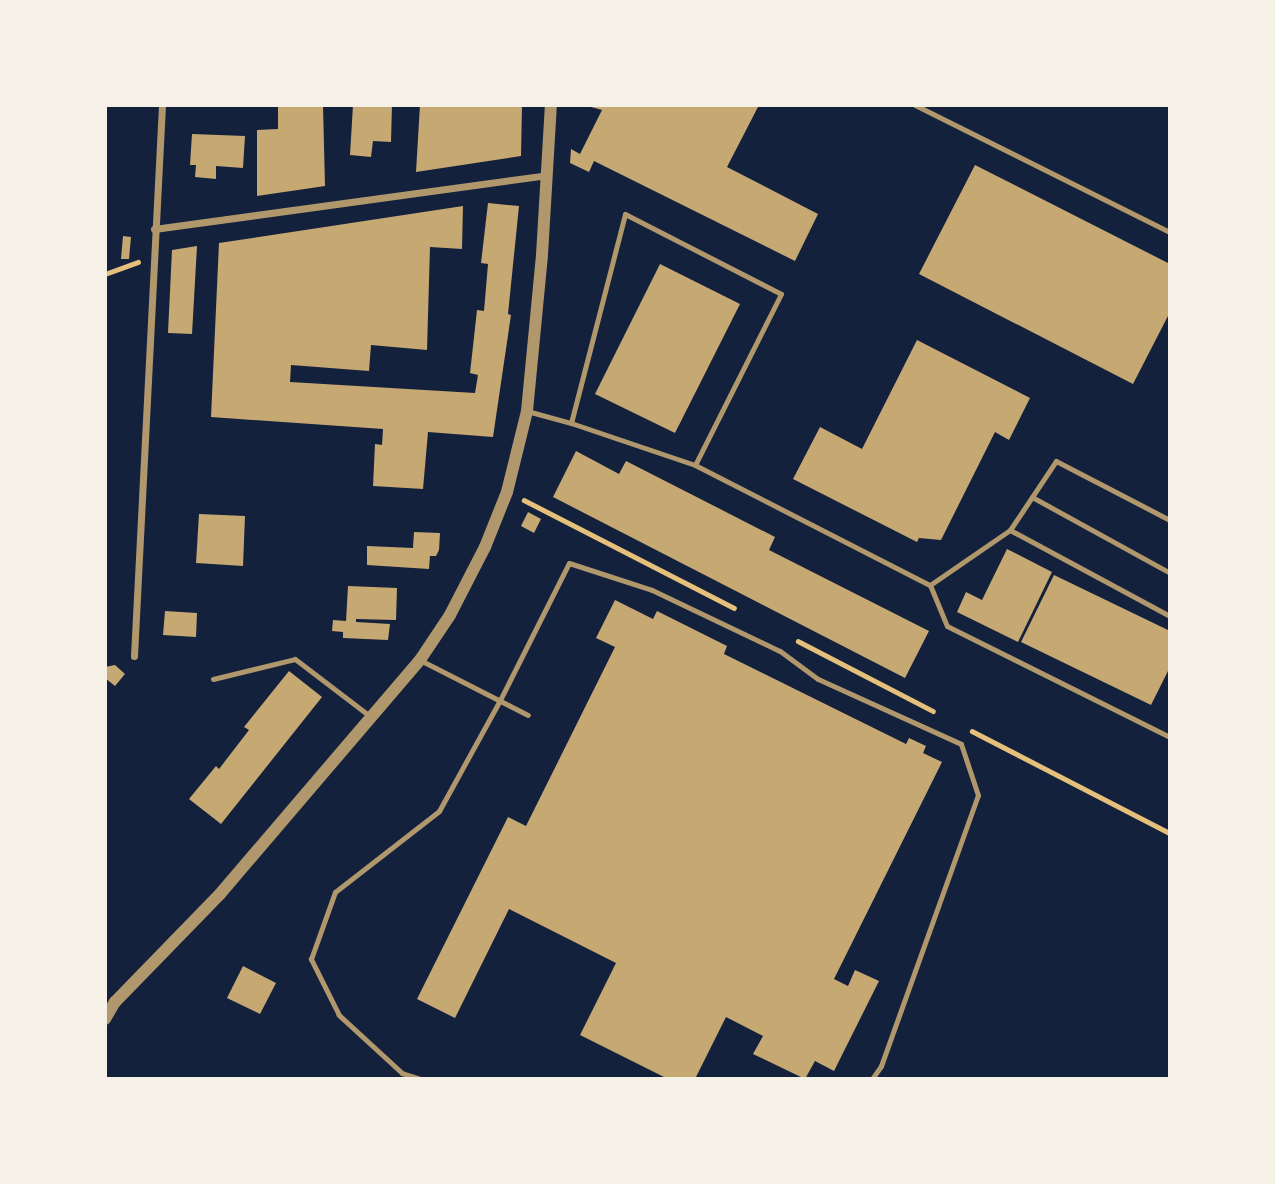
<!DOCTYPE html>
<html>
<head>
<meta charset="utf-8">
<style>
	body { margin:0 }
	#map { position:relative; width:1275px; height:1184px; overflow:hidden; background:#14213d; font-family:Karla,sans-serif }
	div>[style] { position:absolute }
	.building>* { inset:0; background:#c6a872 }
	.path>* { height:4.5px; margin:-2.25px; padding:0 2.25px; transform-origin:2.25px; border-radius:2.25px; background:#e5c07b }
	.service>* { height:5px; margin:-2.5px; padding:0 2.5px; transform-origin:2.5px; border-radius:2.5px; background:#b1986c }
	.minor>* { height:7px; margin:-3.5px; padding:0 3.5px; transform-origin:3.5px; border-radius:3.5px; background:#b1986c }
	.tertiary>* { height:12px; margin:-6px; padding:0 6px; transform-origin:6px; border-radius:6px; background:#b1986c }
	span { translate:-50% -50%; white-space:nowrap; text-align:center; line-height:1.15; -webkit-text-stroke:5px #f6f1e7; paint-order:stroke }
	.frame { position:absolute; inset:0; border:107px solid #f6f1e7; pointer-events:none }
</style>
</head>
<body>
<div id="map">
	<div class="building">
		<i style="clip-path:polygon(278px 105px,323px 105px,325px 186px,257px 196px,257px 130px,278px 129px)"></i>
		<i style="clip-path:polygon(353px 105px,392px 105px,391px 142px,373px 141px,371px 157px,350px 155px)"></i>
		<i style="clip-path:polygon(420px 105px,522px 105px,521px 156px,416px 172px)"></i>
		<i style="clip-path:polygon(584px 105px,759px 105px,727px 167px,818px 214px,795px 261px,594px 161px,589px 172px,570px 163px,571px 149px,580px 154px,602px 110px)"></i>
		<i style="clip-path:polygon(192px 134px,245px 136px,243px 168px,216px 166px,216px 179px,195px 177px,196px 165px,190px 165px)"></i>
		<i style="clip-path:polygon(975px 165px,1170px 264px,1170px 312px,1133px 384px,919px 274px)"></i>
		<i style="clip-path:polygon(488px 203px,519px 206px,508px 314px,511px 315px,493px 437px,428px 432px,423px 489px,373px 486px,375px 444px,382px 445px,383px 429px,211px 417px,219px 243px,463px 206px,462px 249px,430px 247px,427px 350px,371px 345px,369px 371px,291px 365px,290px 382px,475px 393px,478px 375px,470px 373px,477px 310px,484px 311px,488px 264px,481px 263px)"></i>
		<i style="clip-path:polygon(123px 236px,131px 237px,129px 259px,121px 259px)"></i>
		<i style="clip-path:polygon(197px 246px,192px 334px,168px 333px,172px 250px)"></i>
		<i style="clip-path:polygon(660px 264px,740px 304px,675px 433px,595px 394px)"></i>
		<i style="clip-path:polygon(917px 340px,1030px 398px,1009px 440px,995px 432px,941px 540px,919px 538px,917px 542px,793px 479px,820px 427px,862px 449px)"></i>
		<i style="clip-path:polygon(576px 451px,619px 474px,626px 461px,775px 537px,769px 550px,929px 631px,905px 678px,553px 497px)"></i>
		<i style="clip-path:polygon(528px 512px,541px 519px,534px 533px,521px 526px)"></i>
		<i style="clip-path:polygon(199px 514px,245px 516px,243px 566px,196px 563px)"></i>
		<i style="clip-path:polygon(414px 532px,440px 533px,439px 550px,436px 556px,430px 556px,429px 569px,367px 565px,367px 546px,413px 548px)"></i>
		<i style="clip-path:polygon(1007px 549px,1052px 572px,1018px 642px,957px 612px,966px 592px,982px 600px)"></i>
		<i style="clip-path:polygon(1054px 575px,1170px 631px,1170px 667px,1151px 705px,1021px 642px)"></i>
		<i style="clip-path:polygon(348px 586px,397px 588px,396px 620px,356px 619px,356px 622px,390px 624px,388px 640px,343px 638px,343px 632px,332px 631px,333px 620px,346px 621px)"></i>
		<i style="clip-path:polygon(615px 600px,653px 619px,657px 611px,727px 646px,724px 654px,906px 744px,909px 738px,926px 746px,923px 753px,942px 762px,834px 979px,848px 986px,855px 970px,879px 981px,834px 1071px,815px 1061px,805px 1079px,753px 1054px,763px 1036px,726px 1017px,695px 1079px,668px 1079px,580px 1035px,616px 963px,509px 909px,455px 1018px,417px 999px,508px 817px,526px 826px,615px 647px,596px 638px)"></i>
		<i style="clip-path:polygon(165px 611px,197px 613px,196px 637px,163px 635px)"></i>
		<i style="clip-path:polygon(115px 665px,125px 674px,115px 686px,105px 678px,105px 667px)"></i>
		<i style="clip-path:polygon(289px 671px,322px 697px,221px 824px,189px 799px,216px 766px,219px 769px,249px 730px,244px 727px)"></i>
		<i style="clip-path:polygon(243px 966px,276px 983px,260px 1014px,227px 998px)"></i>
	</div>
	<div class="path">
		<i style="left:105px;top:274px;width:35px;rotate:-20deg"></i>
		<i style="left:524px;top:500px;width:236px;rotate:27.2deg"></i>
		<i style="left:798px;top:641px;width:152px;rotate:27.4deg"></i>
		<i style="left:972px;top:731px;width:223px;rotate:27.3deg"></i>
	</div>
	<div class="service">
		<i style="left:915px;top:105px;width:285px;rotate:26.5deg"></i>
		<i style="left:527px;top:411px;width:46px;rotate:15.3deg"></i>
		<i style="left:571px;top:423px;width:131px;rotate:18.7deg"></i>
		<i style="left:695px;top:465px;width:264px;rotate:27.1deg"></i>
		<i style="left:930px;top:585px;width:97px;rotate:-34.5deg"></i>
		<i style="left:1010px;top:530px;width:83px;rotate:-56.3deg"></i>
		<i style="left:1056px;top:461px;width:128px;rotate:27.4deg"></i>
		<i style="left:571px;top:423px;width:216px;rotate:-75.5deg"></i>
		<i style="left:625px;top:214px;width:175px;rotate:27.1deg"></i>
		<i style="left:781px;top:294px;width:191px;rotate:116.7deg"></i>
		<i style="left:1032px;top:497px;width:158px;rotate:28.8deg"></i>
		<i style="left:1010px;top:530px;width:182px;rotate:28.3deg"></i>
		<i style="left:930px;top:585px;width:44px;rotate:67.5deg"></i>
		<i style="left:947px;top:626px;width:249px;rotate:26.5deg"></i>
		<i style="left:420px;top:660px;width:121px;rotate:27deg"></i>
		<i style="left:213px;top:679px;width:84px;rotate:-13.7deg"></i>
		<i style="left:295px;top:659px;width:96px;rotate:37.3deg"></i>
		<i style="left:420px;top:1079px;width:19px;rotate:-162deg"></i>
		<i style="left:402px;top:1073px;width:86px;rotate:-137.4deg"></i>
		<i style="left:339px;top:1015px;width:63px;rotate:-116.6deg"></i>
		<i style="left:311px;top:959px;width:71px;rotate:-70.3deg"></i>
		<i style="left:335px;top:892px;width:132px;rotate:-37.9deg"></i>
		<i style="left:439px;top:811px;width:127px;rotate:-61.2deg"></i>
		<i style="left:500px;top:700px;width:153px;rotate:-63.3deg"></i>
		<i style="left:569px;top:563px;width:87px;rotate:18deg"></i>
		<i style="left:652px;top:590px;width:142px;rotate:25.5deg"></i>
		<i style="left:780px;top:651px;width:47px;rotate:36.4deg"></i>
		<i style="left:818px;top:679px;width:157px;rotate:24.4deg"></i>
		<i style="left:961px;top:744px;width:54px;rotate:71.6deg"></i>
		<i style="left:978px;top:795px;width:288px;rotate:109.7deg"></i>
		<i style="left:881px;top:1066px;width:16px;rotate:125deg"></i>
	</div>
	<div class="minor">
		<i style="left:154px;top:229px;width:397px;rotate:-7.8deg"></i>
		<i style="left:134px;top:656px;width:552px;rotate:-87.09deg"></i>
	</div>
	<div class="tertiary">
		<i style="left:105px;top:1019px;width:20px;rotate:-60deg"></i>
		<i style="left:115px;top:1002px;width:151px;rotate:-45.8deg"></i>
		<i style="left:220px;top:894px;width:308px;rotate:-49.5deg"></i>
		<i style="left:420px;top:660px;width:54px;rotate:-56.3deg"></i>
		<i style="left:450px;top:615px;width:76px;rotate:-62.8deg"></i>
		<i style="left:485px;top:547px;width:59px;rotate:-68.2deg"></i>
		<i style="left:507px;top:492px;width:83px;rotate:-76.1deg"></i>
		<i style="left:527px;top:411px;width:157px;rotate:-84.5deg"></i>
		<i style="left:542px;top:255px;width:150px;rotate:-86.6deg"></i>
	</div>
	<div class="frame"></div>
</div>
</body>
</html>
